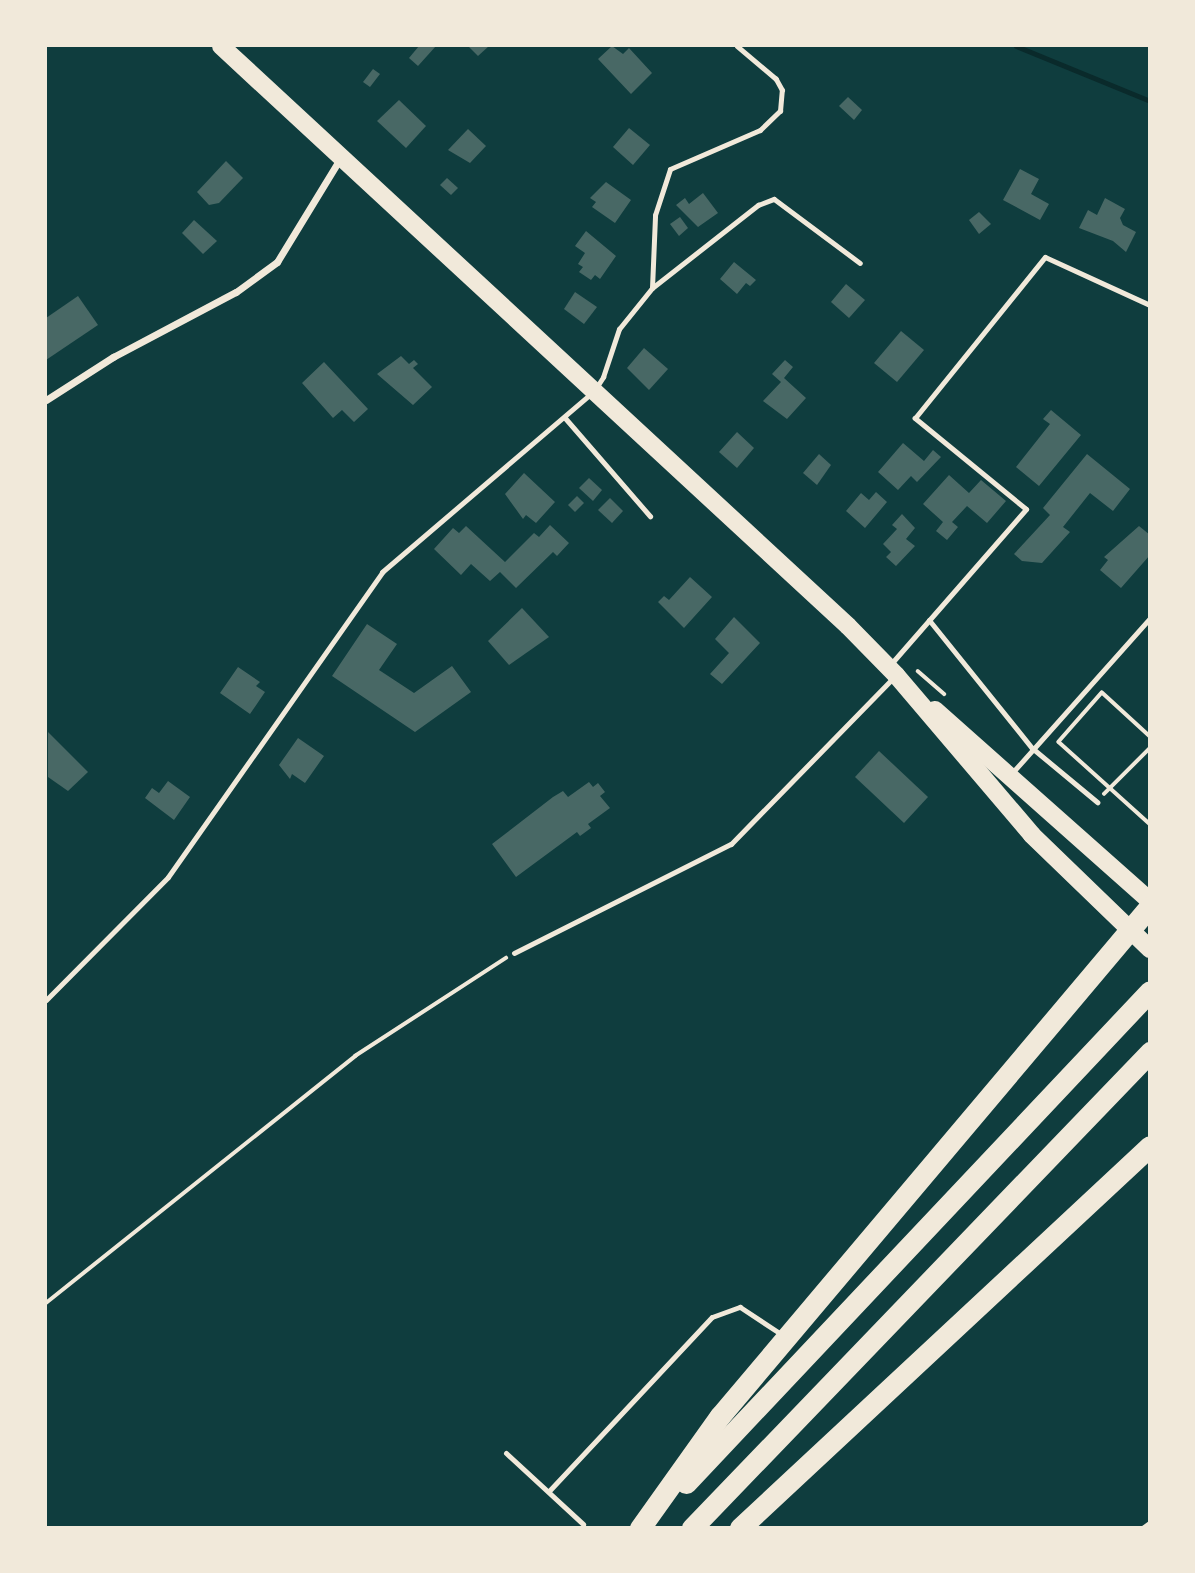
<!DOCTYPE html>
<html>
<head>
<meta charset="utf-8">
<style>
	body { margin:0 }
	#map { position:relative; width:1195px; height:1573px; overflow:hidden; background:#0f3d3e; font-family:Montserrat,sans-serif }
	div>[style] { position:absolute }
	.stream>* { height:5px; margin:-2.5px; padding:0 2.5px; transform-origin:2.5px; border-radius:2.5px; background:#0a2a2b }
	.building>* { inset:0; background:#486865 }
	.path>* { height:3.5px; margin:-1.75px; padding:0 1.75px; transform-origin:1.75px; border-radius:1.75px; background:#f1e9da }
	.service>* { height:5px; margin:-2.5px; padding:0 2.5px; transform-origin:2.5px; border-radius:2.5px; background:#f1e9da }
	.minor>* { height:7px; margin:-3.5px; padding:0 3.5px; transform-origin:3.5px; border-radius:3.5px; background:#f1e9da }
	.primary>* { height:18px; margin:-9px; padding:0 9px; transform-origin:9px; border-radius:9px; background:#f1e9da }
	.motorway>* { height:21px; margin:-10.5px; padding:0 10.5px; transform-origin:10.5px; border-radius:10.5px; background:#f1e9da }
	span { translate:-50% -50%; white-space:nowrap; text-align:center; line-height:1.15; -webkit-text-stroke:5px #f1e9da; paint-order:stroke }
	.frame { position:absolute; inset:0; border:47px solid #f1e9da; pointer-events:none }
</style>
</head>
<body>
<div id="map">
	<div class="stream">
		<i style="left:1016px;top:46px;width:145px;rotate:22.3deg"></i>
	</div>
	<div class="building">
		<i style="clip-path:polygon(419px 46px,436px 46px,418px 66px,409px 58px)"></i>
		<i style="clip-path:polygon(468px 46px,489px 46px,478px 56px)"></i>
		<i style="clip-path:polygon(612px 46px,623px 54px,629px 48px,652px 73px,631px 94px,598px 59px)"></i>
		<i style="clip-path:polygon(373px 69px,380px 74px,370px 87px,363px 82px)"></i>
		<i style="clip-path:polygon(848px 97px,862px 110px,854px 120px,839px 106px)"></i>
		<i style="clip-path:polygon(399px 100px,426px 126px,406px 148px,377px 121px)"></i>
		<i style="clip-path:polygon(629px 128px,650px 145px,633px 165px,613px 147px)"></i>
		<i style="clip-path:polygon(468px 129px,486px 146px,470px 163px,448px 150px)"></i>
		<i style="clip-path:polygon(226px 161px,243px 178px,219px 203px,209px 205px,197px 192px)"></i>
		<i style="clip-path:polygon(1020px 169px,1039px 179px,1031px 194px,1049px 204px,1040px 220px,1003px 200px)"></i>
		<i style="clip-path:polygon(447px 178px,458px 188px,451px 195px,440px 185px)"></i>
		<i style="clip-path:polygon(606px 182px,631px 200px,615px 223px,592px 207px,596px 202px,590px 198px)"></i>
		<i style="clip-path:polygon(703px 193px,718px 213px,698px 227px,676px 205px,685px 198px,689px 204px)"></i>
		<i style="clip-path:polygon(1105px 198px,1125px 209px,1120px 218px,1123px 225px,1136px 232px,1126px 252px,1113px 241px,1079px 228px,1088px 210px,1097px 215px)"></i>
		<i style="clip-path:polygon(979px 212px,991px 224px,979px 234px,969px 220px)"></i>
		<i style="clip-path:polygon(680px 217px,688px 228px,679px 236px,670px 224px)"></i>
		<i style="clip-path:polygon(194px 220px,217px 241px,203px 254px,182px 233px)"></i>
		<i style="clip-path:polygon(586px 231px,616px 256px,600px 279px,595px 275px,591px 280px,579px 272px,583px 267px,578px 264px,585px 253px,575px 246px)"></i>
		<i style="clip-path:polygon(734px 262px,756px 280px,750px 286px,746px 283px,737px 294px,720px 279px)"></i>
		<i style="clip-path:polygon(846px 284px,865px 300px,849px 318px,831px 302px)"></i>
		<i style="clip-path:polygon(575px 292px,597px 307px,584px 324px,564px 309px)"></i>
		<i style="clip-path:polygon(78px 296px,98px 325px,46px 360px,46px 318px)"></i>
		<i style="clip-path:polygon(901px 331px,924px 350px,897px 382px,874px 363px)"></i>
		<i style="clip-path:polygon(644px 348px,668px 369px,649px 390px,627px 368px)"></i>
		<i style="clip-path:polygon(401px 356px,409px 364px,414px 360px,418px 364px,413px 368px,432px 387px,413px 405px,377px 374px)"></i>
		<i style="clip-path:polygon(785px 360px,793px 367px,784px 378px,806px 398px,787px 419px,763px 401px,781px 382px,772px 374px)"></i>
		<i style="clip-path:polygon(324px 362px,368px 409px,354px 422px,342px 410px,333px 418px,302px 383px)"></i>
		<i style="clip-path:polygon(1051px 410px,1081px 435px,1039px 486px,1016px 467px,1050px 424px,1043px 419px)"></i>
		<i style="clip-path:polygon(737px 432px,754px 448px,737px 468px,719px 452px)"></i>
		<i style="clip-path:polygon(903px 443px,924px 461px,933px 450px,941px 457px,917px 482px,911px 476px,898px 490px,878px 472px)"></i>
		<i style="clip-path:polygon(819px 454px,831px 465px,817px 485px,803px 473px)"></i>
		<i style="clip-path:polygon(1087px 454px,1130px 489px,1113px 511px,1090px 493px,1063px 527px,1070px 532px,1042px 563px,1022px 561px,1014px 554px,1050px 515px,1043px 508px)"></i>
		<i style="clip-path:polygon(524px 473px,555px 502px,536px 523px,526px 515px,523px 519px,505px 494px)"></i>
		<i style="clip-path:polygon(949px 475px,969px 493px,981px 480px,1006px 501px,987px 523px,967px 506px,952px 522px,958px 527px,947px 540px,936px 531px,943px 522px,923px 504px)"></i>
		<i style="clip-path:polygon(589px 478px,602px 490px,593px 501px,579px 488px)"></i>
		<i style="clip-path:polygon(876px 492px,887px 502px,865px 528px,846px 511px,861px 493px,869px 500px)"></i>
		<i style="clip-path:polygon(577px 496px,584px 503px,575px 512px,568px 505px)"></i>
		<i style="clip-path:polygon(610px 498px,623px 511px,612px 523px,598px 510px)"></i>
		<i style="clip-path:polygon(902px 514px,915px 528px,906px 539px,915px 546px,896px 566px,886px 557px,891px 552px,883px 544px,897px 529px,892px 525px)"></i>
		<i style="clip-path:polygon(550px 525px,569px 543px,557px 556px,553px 552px,516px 588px,500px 572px,490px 581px,471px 564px,461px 575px,434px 549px,453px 528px,459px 533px,466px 526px,505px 562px,534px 533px,539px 537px)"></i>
		<i style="clip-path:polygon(1139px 526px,1150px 535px,1150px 555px,1121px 588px,1100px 570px,1108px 560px,1104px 557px)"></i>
		<i style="clip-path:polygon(690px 577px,712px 597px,684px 628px,658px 602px,664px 596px,669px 600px)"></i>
		<i style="clip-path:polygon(522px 608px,549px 637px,509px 665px,488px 641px)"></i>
		<i style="clip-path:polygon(734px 617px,760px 643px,722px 684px,710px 674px,729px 653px,715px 639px)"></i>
		<i style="clip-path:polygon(367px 624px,397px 644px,379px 670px,414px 693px,452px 666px,471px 692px,415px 732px,332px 676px)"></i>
		<i style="clip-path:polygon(238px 667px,260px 682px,256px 686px,265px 692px,250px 714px,220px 693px)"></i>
		<i style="clip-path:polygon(48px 732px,88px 772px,68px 791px,48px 777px)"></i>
		<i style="clip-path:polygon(298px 738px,324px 756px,305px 783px,292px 774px,290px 779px,279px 765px)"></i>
		<i style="clip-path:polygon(879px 751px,928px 797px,904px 823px,855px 777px)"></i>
		<i style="clip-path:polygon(168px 781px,190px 797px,174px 820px,145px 798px,152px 788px,159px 793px)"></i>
		<i style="clip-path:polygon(589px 782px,593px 787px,598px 783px,605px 792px,600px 796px,610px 808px,588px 824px,591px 828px,580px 836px,577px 832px,516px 877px,492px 844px,553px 797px,563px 791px,568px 797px)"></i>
	</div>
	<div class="path">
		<i style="left:918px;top:671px;width:35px;rotate:41deg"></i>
		<i style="left:1150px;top:737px;width:65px;rotate:-137.5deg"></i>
		<i style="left:1102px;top:693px;width:65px;rotate:131.3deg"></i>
		<i style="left:1059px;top:742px;width:122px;rotate:42deg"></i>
		<i style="left:1104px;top:794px;width:65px;rotate:-45deg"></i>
		<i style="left:46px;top:1303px;width:396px;rotate:-38.6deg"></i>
		<i style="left:355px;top:1056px;width:180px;rotate:-33deg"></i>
		<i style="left:1143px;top:1528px;width:9px;rotate:-36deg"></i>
	</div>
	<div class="service">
		<i style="left:652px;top:288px;width:73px;rotate:-87.6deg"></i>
		<i style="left:655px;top:215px;width:48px;rotate:-71.9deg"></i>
		<i style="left:670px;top:169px;width:98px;rotate:-23.4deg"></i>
		<i style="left:760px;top:130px;width:28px;rotate:-44deg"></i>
		<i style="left:780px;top:111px;width:21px;rotate:-85deg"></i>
		<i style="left:782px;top:90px;width:13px;rotate:-119deg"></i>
		<i style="left:776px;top:79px;width:51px;rotate:-139.8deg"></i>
		<i style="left:565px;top:418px;width:130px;rotate:49.1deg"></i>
		<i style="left:929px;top:620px;width:164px;rotate:51.2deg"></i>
		<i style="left:1032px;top:748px;width:85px;rotate:39.7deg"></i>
		<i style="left:890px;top:665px;width:207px;rotate:-48.9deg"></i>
		<i style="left:1026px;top:509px;width:144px;rotate:-140.7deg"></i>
		<i style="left:915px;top:418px;width:207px;rotate:-51.1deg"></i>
		<i style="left:1045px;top:257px;width:115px;rotate:24.6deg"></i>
		<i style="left:1012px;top:773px;width:208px;rotate:-48.3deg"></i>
		<i style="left:514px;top:953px;width:243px;rotate:-26.7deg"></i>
		<i style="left:731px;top:844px;width:233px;rotate:-45.7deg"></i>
		<i style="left:46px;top:1000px;width:173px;rotate:-45.2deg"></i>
		<i style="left:168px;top:877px;width:373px;rotate:-54.9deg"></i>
		<i style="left:382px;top:572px;width:279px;rotate:-40.5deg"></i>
		<i style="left:594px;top:391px;width:17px;rotate:-57deg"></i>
		<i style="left:603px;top:377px;width:51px;rotate:-71.6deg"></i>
		<i style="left:619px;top:329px;width:53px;rotate:-51.2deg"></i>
		<i style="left:652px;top:288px;width:135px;rotate:-38.1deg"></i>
		<i style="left:758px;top:205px;width:17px;rotate:-21deg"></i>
		<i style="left:774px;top:199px;width:107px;rotate:36.7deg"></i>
		<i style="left:506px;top:1453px;width:105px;rotate:42.7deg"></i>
		<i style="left:549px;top:1491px;width:238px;rotate:-46.9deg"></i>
		<i style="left:712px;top:1317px;width:30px;rotate:-20deg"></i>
		<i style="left:740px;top:1307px;width:49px;rotate:33.4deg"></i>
	</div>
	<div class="minor">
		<i style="left:46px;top:400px;width:80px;rotate:-32.7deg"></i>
		<i style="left:113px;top:357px;width:139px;rotate:-27.9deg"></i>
		<i style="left:236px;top:292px;width:51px;rotate:-36.2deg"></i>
		<i style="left:277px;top:262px;width:123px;rotate:-58.6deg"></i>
	</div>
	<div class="primary">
		<i style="left:221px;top:46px;width:854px;rotate:42.77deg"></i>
		<i style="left:848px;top:626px;width:69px;rotate:45.6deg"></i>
		<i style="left:896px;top:675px;width:210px;rotate:49.6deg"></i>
		<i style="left:1032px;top:835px;width:164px;rotate:44deg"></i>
		<i style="left:935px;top:710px;width:288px;rotate:41.6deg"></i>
	</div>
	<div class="motorway">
		<i style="left:686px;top:1483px;width:676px;rotate:-46.68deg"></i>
		<i style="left:640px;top:1528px;width:138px;rotate:-54.5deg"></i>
		<i style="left:720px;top:1416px;width:667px;rotate:-49.86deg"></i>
		<i style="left:692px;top:1528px;width:661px;rotate:-46.1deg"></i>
		<i style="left:740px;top:1528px;width:560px;rotate:-42.98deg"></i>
	</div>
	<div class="frame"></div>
</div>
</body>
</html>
